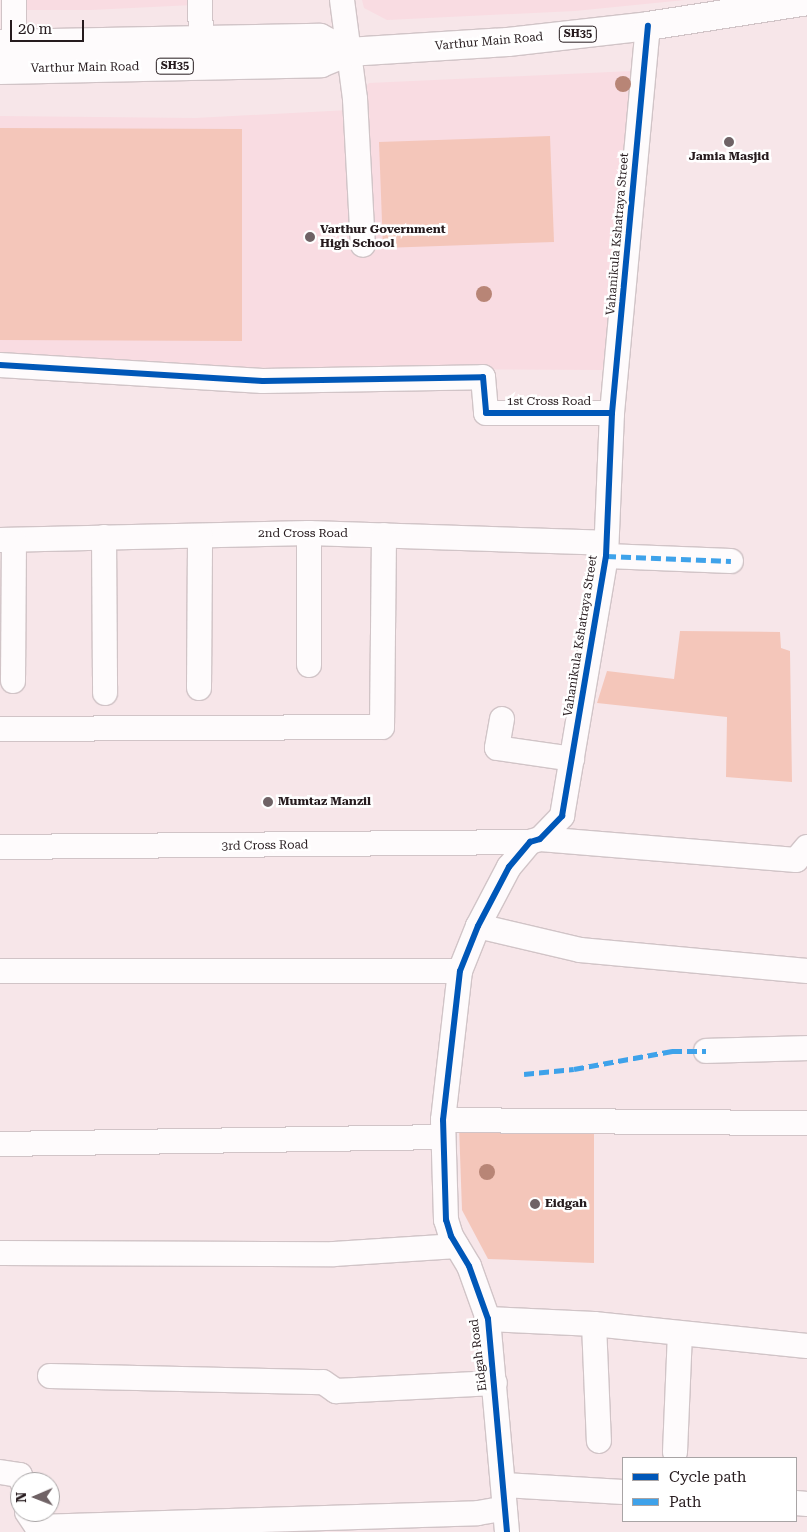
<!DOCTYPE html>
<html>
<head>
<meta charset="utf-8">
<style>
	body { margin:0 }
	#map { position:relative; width:807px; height:1532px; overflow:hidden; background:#f7e6e9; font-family:"Roboto Serif",serif }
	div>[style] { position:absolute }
	.built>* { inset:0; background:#f9dce2 }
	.green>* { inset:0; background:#f4c6ba }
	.roads { filter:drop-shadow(1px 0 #d1c4c7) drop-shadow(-1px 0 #d1c4c7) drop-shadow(0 1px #d1c4c7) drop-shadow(0 -1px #d1c4c7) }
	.minor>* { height:24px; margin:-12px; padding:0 12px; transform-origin:12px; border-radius:12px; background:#fefbfc }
	.major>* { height:28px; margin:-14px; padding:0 14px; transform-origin:14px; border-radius:14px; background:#fefbfc }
	.quiet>* { height:5px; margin-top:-2.5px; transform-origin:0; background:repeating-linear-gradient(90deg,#3ea2ea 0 10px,transparent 0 15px) }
	.cycleway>* { height:6px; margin:-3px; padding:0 3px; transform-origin:3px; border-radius:3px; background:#0057b8 }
	.trees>* { width:16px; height:16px; margin:-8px; border-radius:50%; background:#b88576 }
	.dots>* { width:14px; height:14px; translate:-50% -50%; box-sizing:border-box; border:2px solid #fff; border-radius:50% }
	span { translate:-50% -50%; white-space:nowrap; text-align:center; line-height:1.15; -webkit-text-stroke:5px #fff; paint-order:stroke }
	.shield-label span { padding:1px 4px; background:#fff; border:1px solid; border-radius:4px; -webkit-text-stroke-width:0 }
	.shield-label { font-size:11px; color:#261b1e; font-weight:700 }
	.street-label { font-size:12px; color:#261b1e }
	.poi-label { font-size:12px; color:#261b1e; font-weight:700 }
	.left { translate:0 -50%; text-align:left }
	.legend { position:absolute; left:622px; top:1457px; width:175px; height:65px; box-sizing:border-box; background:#fff; border:1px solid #a8a4a5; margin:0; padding:6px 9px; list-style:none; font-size:15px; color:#261b1e }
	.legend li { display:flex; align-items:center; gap:10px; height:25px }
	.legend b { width:25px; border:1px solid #a8a4a5 }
	.north { position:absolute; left:10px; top:1472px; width:50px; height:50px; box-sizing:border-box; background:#fff; border:1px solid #a8a4a5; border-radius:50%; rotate:269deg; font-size:14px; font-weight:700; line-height:20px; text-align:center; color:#261b1e }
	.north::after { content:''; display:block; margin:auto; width:18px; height:22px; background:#6f6265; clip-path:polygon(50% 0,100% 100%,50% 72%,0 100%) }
	.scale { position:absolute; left:10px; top:20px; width:74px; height:22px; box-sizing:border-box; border:2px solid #261b1e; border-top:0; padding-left:6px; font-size:15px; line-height:18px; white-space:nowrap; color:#261b1e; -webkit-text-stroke:4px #fff; paint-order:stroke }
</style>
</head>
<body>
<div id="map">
	<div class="built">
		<i style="clip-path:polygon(21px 0,193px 0,193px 5px,91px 10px,21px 10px)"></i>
		<i style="clip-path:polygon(362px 0,685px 0,575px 11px,387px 20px,364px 8px)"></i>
		<i style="clip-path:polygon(632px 71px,609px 370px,269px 368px,0 356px,0 116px,195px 118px,349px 110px,369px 83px)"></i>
	</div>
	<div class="green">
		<i style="clip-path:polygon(0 128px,242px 129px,242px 341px,0 340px)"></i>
		<i style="clip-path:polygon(550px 136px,554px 242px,383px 248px,379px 142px)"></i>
		<i style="clip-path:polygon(680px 631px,780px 632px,781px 648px,790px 651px,792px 782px,726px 777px,727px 717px,597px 703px,607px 671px,674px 679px)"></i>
		<i style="clip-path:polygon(459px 1126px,594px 1128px,594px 1263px,488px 1259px,462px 1210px)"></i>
	</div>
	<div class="roads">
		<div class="minor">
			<i style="left:14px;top:0;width:44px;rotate:90deg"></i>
			<i style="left:200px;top:0;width:40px;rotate:88.6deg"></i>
			<i style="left:342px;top:0;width:100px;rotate:82.5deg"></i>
			<i style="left:355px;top:99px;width:146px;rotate:86.9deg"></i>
			<i style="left:0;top:365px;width:263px;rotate:3.5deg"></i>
			<i style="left:263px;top:381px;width:220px;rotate:-1deg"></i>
			<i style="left:483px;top:377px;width:36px;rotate:85deg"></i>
			<i style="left:486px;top:413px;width:126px"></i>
			<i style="left:104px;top:537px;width:156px;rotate:89.6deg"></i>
			<i style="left:0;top:540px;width:309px;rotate:-1.3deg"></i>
			<i style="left:309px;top:533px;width:296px;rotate:1.9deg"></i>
			<i style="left:606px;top:556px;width:125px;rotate:2.3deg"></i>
			<i style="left:309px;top:665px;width:132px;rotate:-90deg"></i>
			<i style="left:13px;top:681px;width:141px;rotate:-89.6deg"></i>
			<i style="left:199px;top:688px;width:152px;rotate:-89.6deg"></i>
			<i style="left:502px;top:719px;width:29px;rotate:100deg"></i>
			<i style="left:497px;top:748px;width:76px;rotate:8.3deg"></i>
			<i style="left:0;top:729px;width:382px;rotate:-0.3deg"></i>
			<i style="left:382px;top:727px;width:192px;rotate:-89.4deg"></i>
			<i style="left:540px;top:839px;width:257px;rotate:4.7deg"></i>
			<i style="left:796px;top:860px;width:17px;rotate:-50deg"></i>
			<i style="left:0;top:847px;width:530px;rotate:-0.54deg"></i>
			<i style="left:478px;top:926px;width:105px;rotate:13.2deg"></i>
			<i style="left:580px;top:950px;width:228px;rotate:5.3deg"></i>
			<i style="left:0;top:971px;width:460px"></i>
			<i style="left:706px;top:1051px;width:101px;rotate:-1.7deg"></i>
			<i style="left:443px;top:1120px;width:364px;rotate:0.5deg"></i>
			<i style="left:0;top:1144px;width:443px;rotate:-0.9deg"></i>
			<i style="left:0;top:1253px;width:334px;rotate:0.2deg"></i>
			<i style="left:334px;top:1254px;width:123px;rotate:-3.7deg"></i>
			<i style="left:488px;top:1319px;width:106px;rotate:2.7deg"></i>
			<i style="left:594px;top:1324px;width:214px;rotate:5.9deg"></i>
			<i style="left:594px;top:1324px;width:117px;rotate:87.6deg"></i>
			<i style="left:50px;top:1376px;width:273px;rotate:1.3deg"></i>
			<i style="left:323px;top:1382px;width:16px;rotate:35deg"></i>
			<i style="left:336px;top:1391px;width:159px;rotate:-2.9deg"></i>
			<i style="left:675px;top:1452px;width:117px;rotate:-87.6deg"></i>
			<i style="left:0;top:1472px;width:20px;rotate:9deg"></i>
			<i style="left:20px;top:1475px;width:7px;rotate:74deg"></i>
			<i style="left:504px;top:1485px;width:119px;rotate:3.4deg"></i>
			<i style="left:796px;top:1503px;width:11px;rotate:5deg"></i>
			<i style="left:27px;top:1512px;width:18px;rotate:56deg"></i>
			<i style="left:37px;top:1527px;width:441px;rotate:-1.8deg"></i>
			<i style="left:478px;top:1513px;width:27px;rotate:-10deg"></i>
			<i style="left:507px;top:1532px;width:214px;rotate:-95.1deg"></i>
			<i style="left:488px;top:1319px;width:56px;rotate:-109.7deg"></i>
			<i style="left:469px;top:1266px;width:35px;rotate:-121deg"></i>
			<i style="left:451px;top:1236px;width:17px;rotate:-107deg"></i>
			<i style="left:446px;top:1220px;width:100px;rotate:-91.7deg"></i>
			<i style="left:443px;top:1120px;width:150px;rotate:-83.5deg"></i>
			<i style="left:460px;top:971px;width:48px;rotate:-68.2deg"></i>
			<i style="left:478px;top:926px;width:67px;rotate:-62.3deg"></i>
			<i style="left:509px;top:867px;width:33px;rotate:-50deg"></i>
			<i style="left:530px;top:842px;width:10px;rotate:-17deg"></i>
			<i style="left:540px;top:839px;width:32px;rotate:-46deg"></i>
			<i style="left:562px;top:816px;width:264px;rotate:-80.4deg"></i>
			<i style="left:606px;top:556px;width:143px;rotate:-87.6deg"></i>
			<i style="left:612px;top:413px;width:389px;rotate:-84.7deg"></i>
		</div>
		<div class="major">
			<i style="left:0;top:44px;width:320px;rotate:-1.1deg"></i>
			<i style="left:320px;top:38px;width:31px;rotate:27deg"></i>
			<i style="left:0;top:70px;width:321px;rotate:-1.2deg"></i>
			<i style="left:321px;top:63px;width:29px;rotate:-22deg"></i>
			<i style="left:348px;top:52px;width:160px;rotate:-3.6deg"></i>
			<i style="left:508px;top:42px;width:141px;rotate:-6.5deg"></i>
			<i style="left:648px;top:26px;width:161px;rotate:-8.9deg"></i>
		</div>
	</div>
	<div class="quiet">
		<i style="left:606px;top:556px;width:125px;rotate:2.3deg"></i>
		<i style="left:524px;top:1074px;width:50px;rotate:-5.7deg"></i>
		<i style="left:574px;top:1069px;width:100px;rotate:-10.4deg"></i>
		<i style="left:672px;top:1051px;width:34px"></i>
	</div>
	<div class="cycleway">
		<i style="left:0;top:365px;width:263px;rotate:3.5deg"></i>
		<i style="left:263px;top:381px;width:220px;rotate:-1deg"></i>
		<i style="left:483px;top:377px;width:36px;rotate:85deg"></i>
		<i style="left:486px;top:413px;width:126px"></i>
		<i style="left:507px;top:1532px;width:214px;rotate:-95.1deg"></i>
		<i style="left:488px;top:1319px;width:56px;rotate:-109.7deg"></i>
		<i style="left:469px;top:1266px;width:35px;rotate:-121deg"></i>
		<i style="left:451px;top:1236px;width:17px;rotate:-107deg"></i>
		<i style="left:446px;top:1220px;width:100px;rotate:-91.7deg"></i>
		<i style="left:443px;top:1120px;width:150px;rotate:-83.5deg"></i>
		<i style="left:460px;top:971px;width:48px;rotate:-68.2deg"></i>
		<i style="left:478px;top:926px;width:67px;rotate:-62.3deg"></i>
		<i style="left:509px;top:867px;width:33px;rotate:-50deg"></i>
		<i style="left:530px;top:842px;width:10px;rotate:-17deg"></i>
		<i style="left:540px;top:839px;width:32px;rotate:-46deg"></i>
		<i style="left:562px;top:816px;width:264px;rotate:-80.4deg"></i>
		<i style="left:606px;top:556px;width:143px;rotate:-87.6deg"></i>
		<i style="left:612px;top:413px;width:389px;rotate:-84.7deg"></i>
	</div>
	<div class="trees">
		<i style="left:623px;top:84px"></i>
		<i style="left:484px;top:294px"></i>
		<i style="left:487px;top:1172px"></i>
	</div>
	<div class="dots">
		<i style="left:729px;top:142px;background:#6f6265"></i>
		<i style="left:310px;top:237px;background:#6f6265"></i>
		<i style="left:268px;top:802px;background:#6f6265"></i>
		<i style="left:535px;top:1204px;background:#6f6265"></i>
	</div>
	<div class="shield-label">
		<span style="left:578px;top:34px">SH35</span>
		<span style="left:175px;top:66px">SH35</span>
	</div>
	<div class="street-label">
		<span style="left:489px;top:42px;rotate:-5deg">Varthur Main Road</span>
		<span style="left:85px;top:68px;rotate:-1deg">Varthur Main Road</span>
		<span style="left:618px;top:234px;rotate:-85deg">Vahanikula Kshatraya Street</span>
		<span style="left:549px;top:402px">1st Cross Road</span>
		<span style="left:303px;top:534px">2nd Cross Road</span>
		<span style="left:581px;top:636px;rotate:-81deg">Vahanikula Kshatraya Street</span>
		<span style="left:265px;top:846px;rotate:-1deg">3rd Cross Road</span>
		<span style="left:479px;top:1355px;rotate:-97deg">Eidgah Road</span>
	</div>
	<div class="poi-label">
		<span style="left:729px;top:157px">Jamia Masjid</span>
		<span class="left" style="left:320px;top:237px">Varthur Government<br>High School</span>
		<span class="left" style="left:278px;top:802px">Mumtaz Manzil</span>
		<span class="left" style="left:545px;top:1204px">Eidgah</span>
	</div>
	<ul class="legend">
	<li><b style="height:6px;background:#0057b8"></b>Cycle path</li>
	<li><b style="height:6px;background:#3ea2ea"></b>Path</li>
	</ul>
	<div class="north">N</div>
	<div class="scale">20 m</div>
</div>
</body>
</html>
